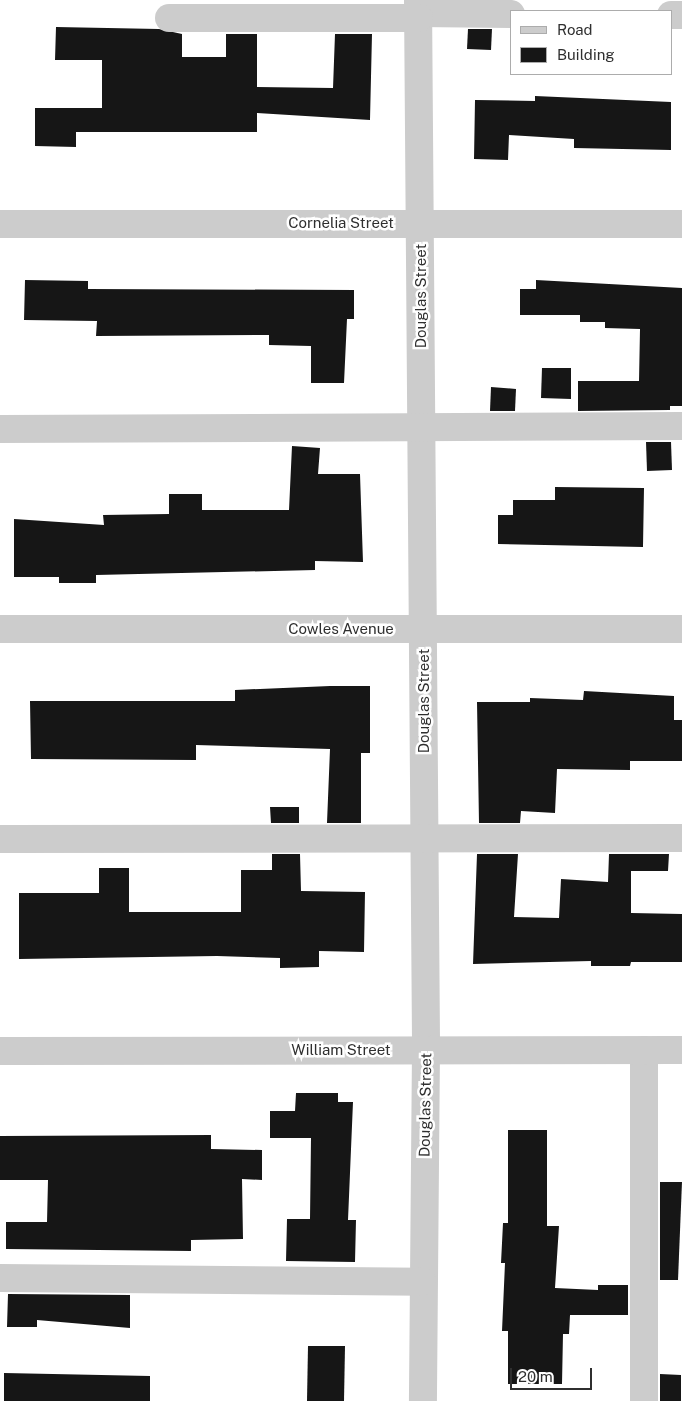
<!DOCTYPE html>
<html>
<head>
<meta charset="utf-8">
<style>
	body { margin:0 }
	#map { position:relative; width:682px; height:1401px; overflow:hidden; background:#fff; font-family:"Public Sans",sans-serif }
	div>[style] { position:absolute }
	.building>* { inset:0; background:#161616 }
	.minor>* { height:28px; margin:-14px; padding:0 14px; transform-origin:14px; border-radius:14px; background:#ccc }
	span { translate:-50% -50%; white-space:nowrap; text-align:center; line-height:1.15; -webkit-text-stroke:5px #fff; paint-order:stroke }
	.street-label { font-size:15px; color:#2f2f2f }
	.legend { position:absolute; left:510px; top:10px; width:162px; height:65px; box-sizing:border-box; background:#fff; border:1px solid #acacac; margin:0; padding:6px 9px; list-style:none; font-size:15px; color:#2f2f2f }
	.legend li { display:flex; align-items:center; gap:10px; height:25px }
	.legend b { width:25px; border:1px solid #acacac }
	.scale { position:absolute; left:510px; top:1368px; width:82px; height:22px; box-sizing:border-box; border:2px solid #2f2f2f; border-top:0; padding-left:6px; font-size:15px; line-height:18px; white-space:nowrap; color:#2f2f2f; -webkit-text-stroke:4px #fff; paint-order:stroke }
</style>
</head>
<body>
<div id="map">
	<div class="building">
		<i style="clip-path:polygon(56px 27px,159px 29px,182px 34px,182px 57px,226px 57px,226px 34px,257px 34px,257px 87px,333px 88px,335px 34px,372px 34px,370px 120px,257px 113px,257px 132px,76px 132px,76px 147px,35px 146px,35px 108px,102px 108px,102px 60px,55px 60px)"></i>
		<i style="clip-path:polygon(468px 29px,492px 29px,491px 50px,467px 49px)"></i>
		<i style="clip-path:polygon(535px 96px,671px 102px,671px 150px,574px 148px,574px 139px,509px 135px,508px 160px,474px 159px,475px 100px,535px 101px)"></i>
		<i style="clip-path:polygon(25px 280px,88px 281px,88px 289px,354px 290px,354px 319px,347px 319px,344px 383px,311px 383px,311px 346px,269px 345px,269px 335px,96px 336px,97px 321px,24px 320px)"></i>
		<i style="clip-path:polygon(536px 280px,682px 288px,682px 406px,670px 406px,670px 410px,578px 411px,578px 381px,639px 381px,640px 329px,605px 328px,605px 322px,580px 322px,580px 315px,520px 315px,520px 289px,536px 289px)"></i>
		<i style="clip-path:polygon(542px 368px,571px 368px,571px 399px,541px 398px)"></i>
		<i style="clip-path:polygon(491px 387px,516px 389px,515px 411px,490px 411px)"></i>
		<i style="clip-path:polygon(646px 442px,671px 442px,672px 470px,647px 471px)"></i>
		<i style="clip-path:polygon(292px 446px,320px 448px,318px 474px,360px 474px,363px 562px,315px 561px,315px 570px,96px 575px,96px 583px,59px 583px,59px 577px,14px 577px,14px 519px,104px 525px,103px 515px,169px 514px,169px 494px,202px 494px,202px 510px,289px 510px)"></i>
		<i style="clip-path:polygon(555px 487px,644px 488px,643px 547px,498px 544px,498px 515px,513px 515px,513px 500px,555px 500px)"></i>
		<i style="clip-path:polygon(330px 686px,370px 686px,370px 753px,361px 753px,361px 823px,327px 823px,330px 749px,196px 745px,196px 760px,31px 759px,30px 701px,235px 701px,235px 690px)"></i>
		<i style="clip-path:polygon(584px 691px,674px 696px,674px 720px,682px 720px,682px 761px,630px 761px,630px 770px,557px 769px,555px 813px,521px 811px,520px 823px,479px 823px,477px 702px,530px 702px,530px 698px,583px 700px)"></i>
		<i style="clip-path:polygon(270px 807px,299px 807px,299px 823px,271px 823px)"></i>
		<i style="clip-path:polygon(272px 854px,300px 854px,301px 891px,365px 892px,364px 952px,319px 951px,319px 967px,280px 968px,280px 958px,217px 956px,19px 959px,19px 893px,99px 893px,99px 868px,129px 868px,129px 912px,241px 912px,241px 870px,272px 870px)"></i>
		<i style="clip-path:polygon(477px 854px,518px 854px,514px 917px,559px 918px,561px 879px,608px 882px,609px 854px,669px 854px,668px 871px,631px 871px,631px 913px,682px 914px,682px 962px,631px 962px,630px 966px,591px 966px,591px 961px,473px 964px)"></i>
		<i style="clip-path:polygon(296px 1093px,338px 1093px,338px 1102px,353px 1102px,348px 1220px,356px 1220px,355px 1262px,286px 1261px,287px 1219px,310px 1219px,311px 1138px,270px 1138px,270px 1111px,295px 1111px)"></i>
		<i style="clip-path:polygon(508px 1130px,547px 1130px,547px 1226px,559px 1226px,555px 1288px,598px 1290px,598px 1285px,628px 1285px,628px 1315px,570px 1315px,569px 1334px,563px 1334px,562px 1384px,508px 1384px,508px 1331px,502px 1331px,505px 1263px,501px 1263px,503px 1223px,508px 1223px)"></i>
		<i style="clip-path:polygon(211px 1135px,211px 1149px,262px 1150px,262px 1180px,242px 1179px,243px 1239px,191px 1240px,191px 1251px,6px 1249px,6px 1222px,47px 1222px,48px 1180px,0 1180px,0 1136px)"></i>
		<i style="clip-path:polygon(660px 1182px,682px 1182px,678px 1280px,660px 1280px)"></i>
		<i style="clip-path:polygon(8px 1294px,130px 1295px,130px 1328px,37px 1320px,37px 1327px,7px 1327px)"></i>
		<i style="clip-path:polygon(308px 1346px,345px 1346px,344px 1401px,307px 1401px)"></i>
		<i style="clip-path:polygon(4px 1373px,150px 1376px,150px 1401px,4px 1401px)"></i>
		<i style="clip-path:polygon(660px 1374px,681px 1375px,681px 1401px,660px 1401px)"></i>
	</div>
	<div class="minor">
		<i style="left:418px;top:0;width:1049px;rotate:89.56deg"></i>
		<i style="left:426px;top:1049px;width:352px;rotate:90.5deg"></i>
		<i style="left:418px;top:13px;width:93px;rotate:0.6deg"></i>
		<i style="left:671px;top:15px;width:11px"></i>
		<i style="left:169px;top:18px;width:250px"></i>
		<i style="left:0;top:224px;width:682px"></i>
		<i style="left:0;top:429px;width:682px;rotate:-0.25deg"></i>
		<i style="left:0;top:629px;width:682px"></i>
		<i style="left:0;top:839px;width:682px;rotate:-0.08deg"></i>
		<i style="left:644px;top:1050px;width:351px;rotate:90deg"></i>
		<i style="left:0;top:1051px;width:682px;rotate:-0.08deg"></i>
		<i style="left:0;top:1278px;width:422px;rotate:0.5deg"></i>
	</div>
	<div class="street-label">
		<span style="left:341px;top:223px">Cornelia Street</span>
		<span style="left:421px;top:296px;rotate:-90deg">Douglas Street</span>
		<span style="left:341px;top:629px">Cowles Avenue</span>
		<span style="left:424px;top:701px;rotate:-90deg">Douglas Street</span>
		<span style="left:341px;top:1050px">William Street</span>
		<span style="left:425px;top:1105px;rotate:-89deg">Douglas Street</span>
	</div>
	<ul class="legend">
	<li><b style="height:6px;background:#ccc"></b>Road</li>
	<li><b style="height:14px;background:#161616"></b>Building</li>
	</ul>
	<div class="scale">20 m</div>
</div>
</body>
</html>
